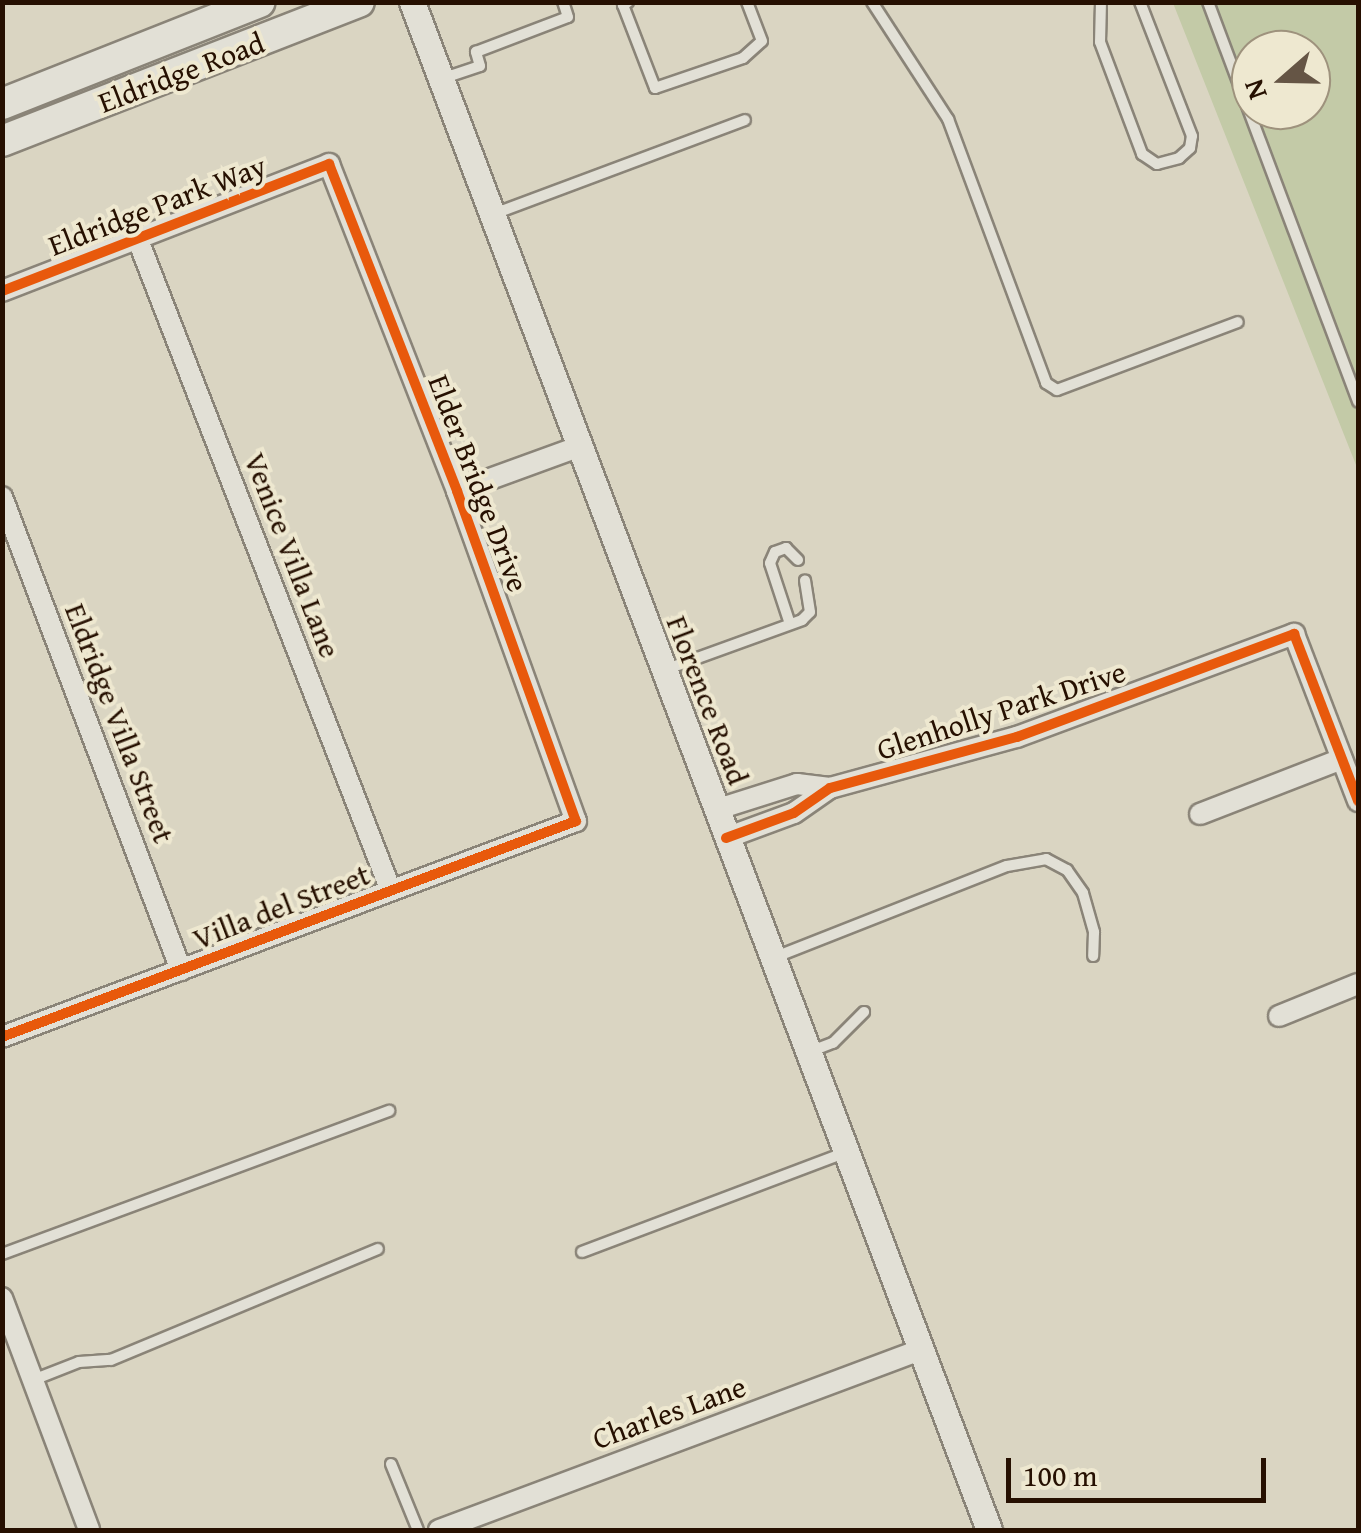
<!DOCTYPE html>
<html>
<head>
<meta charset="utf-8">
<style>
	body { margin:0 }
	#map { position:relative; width:1361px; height:1533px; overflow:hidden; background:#dad5c2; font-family:"Gentium Book Plus",serif }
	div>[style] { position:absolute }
	.green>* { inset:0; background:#c3caa7 }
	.roads { filter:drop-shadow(2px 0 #8a8478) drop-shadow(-2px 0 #8a8478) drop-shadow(0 2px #8a8478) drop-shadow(0 -2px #8a8478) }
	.service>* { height:10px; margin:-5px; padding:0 5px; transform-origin:5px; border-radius:5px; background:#e2e0d6 }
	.minor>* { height:20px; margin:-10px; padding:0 10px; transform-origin:10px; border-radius:10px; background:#e2e0d6 }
	.tertiary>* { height:25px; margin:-12.5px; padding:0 12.5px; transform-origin:12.5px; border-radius:12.5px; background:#e2e0d6 }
	.secondary>* { height:30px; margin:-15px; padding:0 15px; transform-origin:15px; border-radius:15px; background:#e2e0d6 }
	.cycleway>* { height:10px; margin:-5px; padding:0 5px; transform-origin:5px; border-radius:5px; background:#e8590c }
	span { translate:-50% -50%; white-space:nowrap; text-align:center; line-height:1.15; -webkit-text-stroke:8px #eee8d0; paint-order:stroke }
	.street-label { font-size:30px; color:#261001 }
	.frame { position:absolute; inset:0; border:5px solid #261001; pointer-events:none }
	.north { position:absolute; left:1231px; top:30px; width:100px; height:100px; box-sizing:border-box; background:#eee8d0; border:2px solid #9e927d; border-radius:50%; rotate:250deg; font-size:28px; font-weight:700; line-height:40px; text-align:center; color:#261001 }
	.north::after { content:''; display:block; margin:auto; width:35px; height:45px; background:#655545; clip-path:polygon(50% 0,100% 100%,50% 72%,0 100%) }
	.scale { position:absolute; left:1006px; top:1458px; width:260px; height:45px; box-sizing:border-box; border:5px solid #261001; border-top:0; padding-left:12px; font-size:30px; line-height:35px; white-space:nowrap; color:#261001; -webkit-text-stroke:8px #eee8d0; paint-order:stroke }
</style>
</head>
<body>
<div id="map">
	<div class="green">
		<i style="clip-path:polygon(evenodd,1173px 3px,1358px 3px,1358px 470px,1173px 3px,1251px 50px,1311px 50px,1311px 110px,1251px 110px,1251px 50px)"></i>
	</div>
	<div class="roads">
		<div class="service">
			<i style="left:628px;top:2px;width:6px;rotate:149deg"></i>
			<i style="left:623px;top:5px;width:89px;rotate:68.9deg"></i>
			<i style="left:655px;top:88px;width:93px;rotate:-18.8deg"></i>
			<i style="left:743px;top:58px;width:25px;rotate:-42deg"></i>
			<i style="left:762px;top:41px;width:42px;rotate:-111deg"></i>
			<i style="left:872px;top:2px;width:140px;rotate:57deg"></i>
			<i style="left:948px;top:119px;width:282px;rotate:69.6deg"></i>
			<i style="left:1046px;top:383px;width:13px;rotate:32deg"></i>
			<i style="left:1057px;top:390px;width:193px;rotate:-20.6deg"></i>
			<i style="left:1101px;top:2px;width:40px;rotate:91.4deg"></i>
			<i style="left:1100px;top:42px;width:120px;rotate:69.4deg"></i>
			<i style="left:1142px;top:154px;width:18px;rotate:34deg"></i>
			<i style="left:1157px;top:164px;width:23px;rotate:-15deg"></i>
			<i style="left:1179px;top:158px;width:15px;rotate:-42deg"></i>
			<i style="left:1190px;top:148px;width:12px;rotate:-81deg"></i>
			<i style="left:1192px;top:136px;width:144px;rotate:-111.2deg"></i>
			<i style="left:1208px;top:2px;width:427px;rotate:69.4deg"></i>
			<i style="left:441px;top:79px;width:41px;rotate:-18.4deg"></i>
			<i style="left:480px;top:66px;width:15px;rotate:-106deg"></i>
			<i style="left:476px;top:52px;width:98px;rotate:-20.8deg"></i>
			<i style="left:568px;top:17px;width:16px;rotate:-108deg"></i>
			<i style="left:491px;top:215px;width:271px;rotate:-20.5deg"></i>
			<i style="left:790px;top:624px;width:64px;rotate:-108.2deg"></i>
			<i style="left:770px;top:563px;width:12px;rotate:-66deg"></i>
			<i style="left:775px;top:552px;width:12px;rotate:-20deg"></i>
			<i style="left:786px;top:548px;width:17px;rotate:45deg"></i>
			<i style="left:667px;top:669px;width:144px;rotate:-19.9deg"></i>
			<i style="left:802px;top:620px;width:11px;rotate:-45deg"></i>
			<i style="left:810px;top:612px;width:32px;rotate:-99deg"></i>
			<i style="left:773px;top:958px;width:251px;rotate:-21.5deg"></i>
			<i style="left:1007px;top:866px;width:40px;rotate:-10deg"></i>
			<i style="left:1046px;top:859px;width:24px;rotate:28deg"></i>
			<i style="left:1067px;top:870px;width:28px;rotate:55deg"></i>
			<i style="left:1083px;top:893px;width:41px;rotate:74.2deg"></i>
			<i style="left:1094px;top:932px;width:24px;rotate:92deg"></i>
			<i style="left:809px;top:1052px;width:26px;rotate:-21deg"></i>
			<i style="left:833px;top:1043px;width:44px;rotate:-45deg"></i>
			<i style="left:582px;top:1252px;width:280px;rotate:-20.7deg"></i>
			<i style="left:2px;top:1254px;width:413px;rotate:-20.3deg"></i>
			<i style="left:33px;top:1380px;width:49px;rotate:-21.4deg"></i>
			<i style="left:79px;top:1362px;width:32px;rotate:-4deg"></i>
			<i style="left:111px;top:1360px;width:289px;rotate:-22.6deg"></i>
			<i style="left:391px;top:1464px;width:71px;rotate:67.8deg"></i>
		</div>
		<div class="minor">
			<i style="left:138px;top:240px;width:698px;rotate:68.76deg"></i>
			<i style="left:2px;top:291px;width:351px;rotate:-21.2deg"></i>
			<i style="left:329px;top:164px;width:351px;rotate:68.6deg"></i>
			<i style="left:457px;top:491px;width:351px;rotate:70.2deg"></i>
			<i style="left:576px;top:821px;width:613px;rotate:159.38deg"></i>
			<i style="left:457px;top:491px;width:129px;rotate:-20deg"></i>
			<i style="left:2px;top:497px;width:506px;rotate:69.27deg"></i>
			<i style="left:715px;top:810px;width:86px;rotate:-17.6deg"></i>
			<i style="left:797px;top:784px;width:33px;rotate:7deg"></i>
			<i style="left:1200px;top:814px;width:152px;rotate:-21.2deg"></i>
			<i style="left:726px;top:838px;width:72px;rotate:-20.2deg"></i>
			<i style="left:794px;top:813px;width:44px;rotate:-34.8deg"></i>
			<i style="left:830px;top:788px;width:194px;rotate:-15.3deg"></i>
			<i style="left:1017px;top:737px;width:296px;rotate:-20.4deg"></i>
			<i style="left:1294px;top:634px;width:179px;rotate:69deg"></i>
			<i style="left:1279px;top:1016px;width:85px;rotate:-22.1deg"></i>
			<i style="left:2px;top:1298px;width:248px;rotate:69.4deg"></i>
			<i style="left:439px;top:1530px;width:514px;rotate:-20.52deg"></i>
		</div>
		<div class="tertiary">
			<i style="left:412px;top:2px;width:1633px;rotate:69.31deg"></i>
		</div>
		<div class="secondary">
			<i style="left:2px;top:104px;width:277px;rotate:-21.6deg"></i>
			<i style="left:2px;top:141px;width:383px;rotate:-21.3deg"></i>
		</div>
	</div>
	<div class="cycleway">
		<i style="left:2px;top:291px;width:351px;rotate:-21.2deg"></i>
		<i style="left:329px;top:164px;width:351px;rotate:68.6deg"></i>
		<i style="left:457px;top:491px;width:351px;rotate:70.2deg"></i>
		<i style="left:576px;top:821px;width:613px;rotate:159.38deg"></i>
		<i style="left:726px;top:838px;width:72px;rotate:-20.2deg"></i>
		<i style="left:794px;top:813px;width:44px;rotate:-34.8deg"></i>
		<i style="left:830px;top:788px;width:194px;rotate:-15.3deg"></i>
		<i style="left:1017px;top:737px;width:296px;rotate:-20.4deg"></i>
		<i style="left:1294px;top:634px;width:179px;rotate:69deg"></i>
	</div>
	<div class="street-label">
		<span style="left:181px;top:72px;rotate:-21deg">Eldridge Road</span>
		<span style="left:157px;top:205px;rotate:-21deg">Eldridge Park Way</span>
		<span style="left:479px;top:483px;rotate:69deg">Elder Bridge Drive</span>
		<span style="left:293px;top:555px;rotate:69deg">Venice Villa Lane</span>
		<span style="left:708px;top:700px;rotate:69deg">Florence Road</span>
		<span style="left:1001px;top:710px;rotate:-18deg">Glenholly Park Drive</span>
		<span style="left:120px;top:723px;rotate:69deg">Eldridge Villa Street</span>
		<span style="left:281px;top:906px;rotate:-21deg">Villa del Street</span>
		<span style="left:669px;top:1412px;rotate:-20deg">Charles Lane</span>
	</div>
	<div class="frame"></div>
	<div class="north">N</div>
	<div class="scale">100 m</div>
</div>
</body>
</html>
